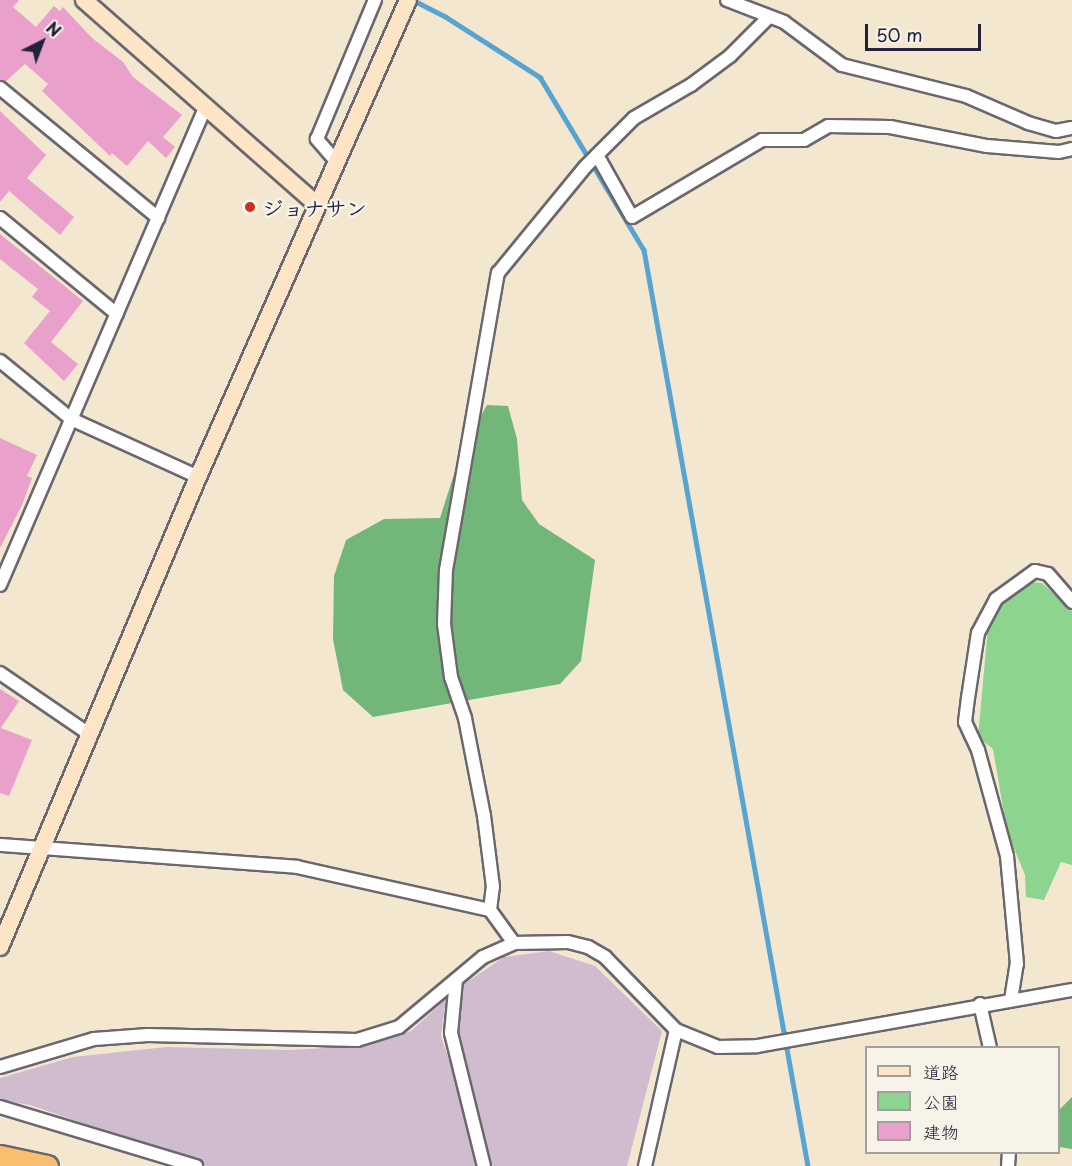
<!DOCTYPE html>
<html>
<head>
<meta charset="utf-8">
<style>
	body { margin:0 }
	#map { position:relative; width:1072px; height:1166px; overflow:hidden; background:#f3e7d0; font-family:"Playpen Sans","Klee One",sans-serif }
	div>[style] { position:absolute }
	.industrial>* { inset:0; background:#cfbdcf }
	.green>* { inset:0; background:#8dd48e }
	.forest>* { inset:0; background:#72b679 }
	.stream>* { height:4.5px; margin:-2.25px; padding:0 2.25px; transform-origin:2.25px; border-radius:2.25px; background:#57a4d0 }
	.building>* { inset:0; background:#e9a0ca }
	.roads { filter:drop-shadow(2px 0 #6b676f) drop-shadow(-2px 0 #6b676f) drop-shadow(0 2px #6b676f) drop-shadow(0 -2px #6b676f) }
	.street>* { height:12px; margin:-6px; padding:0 6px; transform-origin:6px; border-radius:6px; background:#fff }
	.secondary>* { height:16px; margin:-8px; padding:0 8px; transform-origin:8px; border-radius:8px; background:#fde5c5 }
	.highway>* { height:21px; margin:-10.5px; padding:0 10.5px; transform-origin:10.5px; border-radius:10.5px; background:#fbbe6e }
	.dots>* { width:16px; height:16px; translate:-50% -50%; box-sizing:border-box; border:3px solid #f7f3e8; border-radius:50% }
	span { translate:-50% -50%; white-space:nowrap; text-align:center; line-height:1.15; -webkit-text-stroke:5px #f7f3e8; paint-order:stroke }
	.poi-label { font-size:21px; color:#22223b; font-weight:700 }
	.left { translate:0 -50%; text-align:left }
	.legend { position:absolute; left:865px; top:1046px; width:195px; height:108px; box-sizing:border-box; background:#f7f3e8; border:2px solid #a29fa3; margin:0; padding:8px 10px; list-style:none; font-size:18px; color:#22223b }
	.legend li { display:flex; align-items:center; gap:12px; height:30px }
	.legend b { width:30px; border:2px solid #a29fa3 }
	.north { position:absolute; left:12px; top:12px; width:60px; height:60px; -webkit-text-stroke:4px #f7f3e8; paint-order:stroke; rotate:42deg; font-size:16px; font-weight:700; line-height:24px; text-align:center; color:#22223b }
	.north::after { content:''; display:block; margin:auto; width:21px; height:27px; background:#22223b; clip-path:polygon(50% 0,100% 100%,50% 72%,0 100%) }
	.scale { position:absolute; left:865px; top:24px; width:116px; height:27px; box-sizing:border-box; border:3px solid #22223b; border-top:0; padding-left:8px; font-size:18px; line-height:21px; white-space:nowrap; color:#22223b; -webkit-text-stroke:4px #f7f3e8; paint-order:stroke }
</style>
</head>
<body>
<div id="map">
	<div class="industrial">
		<i style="clip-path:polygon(549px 951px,595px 966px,662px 1031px,627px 1166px,491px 1166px,457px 1034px,461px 986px,504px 957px)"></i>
		<i style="clip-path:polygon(446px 999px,441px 1036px,484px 1166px,207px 1166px,30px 1105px,0 1100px,0 1078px,73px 1057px,166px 1047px,288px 1050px,364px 1046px,411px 1031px)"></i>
	</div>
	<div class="green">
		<i style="clip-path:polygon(1029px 582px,1042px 583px,1072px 611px,1072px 865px,1061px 862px,1044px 900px,1026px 897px,1025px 875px,1007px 831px,993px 749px,978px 737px,988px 627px,1004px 598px)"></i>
	</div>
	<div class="forest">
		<i style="clip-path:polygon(487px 405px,508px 406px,517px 439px,522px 500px,539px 524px,595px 560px,581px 661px,560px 684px,373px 717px,343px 690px,333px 639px,334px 576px,346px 540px,384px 519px,440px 518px,462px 449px)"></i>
		<i style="clip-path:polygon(1072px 1097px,1072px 1149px,1059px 1147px,1059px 1110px)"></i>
	</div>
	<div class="stream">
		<i style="left:413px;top:0;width:37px;rotate:27deg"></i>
		<i style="left:446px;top:17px;width:112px;rotate:32.6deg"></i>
		<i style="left:540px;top:77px;width:202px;rotate:59deg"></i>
		<i style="left:644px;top:250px;width:931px;rotate:79.85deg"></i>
	</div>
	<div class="building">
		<i style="clip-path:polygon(0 0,19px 0,13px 7px,36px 27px,54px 6px,60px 11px,63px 7px,92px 38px,123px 62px,133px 77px,182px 115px,163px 137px,175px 147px,166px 158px,148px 141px,127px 166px,112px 153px,110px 156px,42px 91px,48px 84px,25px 64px,5px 82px,0 80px)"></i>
		<i style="clip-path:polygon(0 111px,46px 155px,27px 178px,74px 217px,60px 235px,9px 191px,0 202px)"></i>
		<i style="clip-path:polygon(0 234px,83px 301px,51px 342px,78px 364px,64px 381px,24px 343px,50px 311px,32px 297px,38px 289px,0 259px)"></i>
		<i style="clip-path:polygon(0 438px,37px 455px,27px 476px,32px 478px,22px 505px,0 548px)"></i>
		<i style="clip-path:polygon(0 689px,19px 701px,1px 728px,32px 740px,9px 796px,0 793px)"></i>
	</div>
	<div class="roads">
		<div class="street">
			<i style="left:727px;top:0;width:61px;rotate:21.1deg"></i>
			<i style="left:784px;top:22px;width:72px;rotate:36.6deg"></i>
			<i style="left:842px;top:65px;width:128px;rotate:14deg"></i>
			<i style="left:966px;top:96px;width:68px;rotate:23.5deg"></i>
			<i style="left:1028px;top:123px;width:29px;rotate:16deg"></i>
			<i style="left:1056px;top:131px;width:16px;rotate:-11deg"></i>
			<i style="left:0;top:88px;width:205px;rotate:39.4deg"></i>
			<i style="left:597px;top:155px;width:71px;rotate:60.6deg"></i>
			<i style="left:632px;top:217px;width:151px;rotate:-30.6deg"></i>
			<i style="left:762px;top:140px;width:42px"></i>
			<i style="left:804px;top:140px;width:28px;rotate:-30deg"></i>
			<i style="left:828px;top:126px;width:62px;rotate:0.9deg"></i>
			<i style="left:890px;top:127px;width:99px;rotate:11.1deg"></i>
			<i style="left:987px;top:146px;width:72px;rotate:4.8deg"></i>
			<i style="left:1059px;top:152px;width:13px;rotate:-13deg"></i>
			<i style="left:335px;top:160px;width:28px;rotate:-131deg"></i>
			<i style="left:317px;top:139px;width:151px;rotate:-67.4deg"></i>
			<i style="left:0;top:218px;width:151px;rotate:39.4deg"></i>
			<i style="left:0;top:361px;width:92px;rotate:39.2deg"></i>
			<i style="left:71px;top:419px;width:140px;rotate:24.5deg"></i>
			<i style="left:0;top:585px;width:519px;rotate:-66.74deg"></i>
			<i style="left:0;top:673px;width:108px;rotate:34.4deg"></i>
			<i style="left:0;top:845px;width:298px;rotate:4.2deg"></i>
			<i style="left:297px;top:867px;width:198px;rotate:12.6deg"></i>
			<i style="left:490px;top:910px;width:41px;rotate:54deg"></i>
			<i style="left:490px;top:910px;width:23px;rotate:-83deg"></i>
			<i style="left:493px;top:887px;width:72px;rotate:-97.2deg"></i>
			<i style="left:484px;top:816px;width:100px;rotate:-101deg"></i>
			<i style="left:465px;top:718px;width:43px;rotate:-108.9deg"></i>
			<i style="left:451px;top:677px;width:53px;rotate:-97.5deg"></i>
			<i style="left:444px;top:624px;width:54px;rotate:-87.9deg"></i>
			<i style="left:446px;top:570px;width:302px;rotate:-80.1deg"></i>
			<i style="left:498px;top:273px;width:137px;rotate:-50.6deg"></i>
			<i style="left:585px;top:167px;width:69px;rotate:-45deg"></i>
			<i style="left:634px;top:118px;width:66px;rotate:-30.1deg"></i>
			<i style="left:691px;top:85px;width:49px;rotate:-36.6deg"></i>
			<i style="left:730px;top:56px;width:55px;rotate:-45deg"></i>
			<i style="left:456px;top:980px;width:53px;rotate:95.4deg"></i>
			<i style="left:451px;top:1033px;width:137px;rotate:76.1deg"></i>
			<i style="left:1011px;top:1000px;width:36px;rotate:-81deg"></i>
			<i style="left:1017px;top:964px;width:108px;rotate:-95.3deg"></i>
			<i style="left:1007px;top:856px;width:110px;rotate:-105.3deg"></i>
			<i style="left:978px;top:750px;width:31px;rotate:-115deg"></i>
			<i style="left:965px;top:722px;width:24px;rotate:-83deg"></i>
			<i style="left:968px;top:698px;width:66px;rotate:-81.3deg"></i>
			<i style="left:978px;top:633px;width:38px;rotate:-62deg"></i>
			<i style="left:996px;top:599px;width:48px;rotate:-35.7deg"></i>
			<i style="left:1035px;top:571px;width:13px;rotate:13deg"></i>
			<i style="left:1048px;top:574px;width:37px;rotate:49deg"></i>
			<i style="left:980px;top:1004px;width:45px;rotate:77.2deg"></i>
			<i style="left:0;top:1067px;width:98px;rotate:-16.6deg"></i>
			<i style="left:94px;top:1039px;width:54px;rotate:-4.2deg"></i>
			<i style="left:148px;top:1035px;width:209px;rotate:1.4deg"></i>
			<i style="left:357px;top:1040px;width:44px;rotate:-17.2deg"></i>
			<i style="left:399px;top:1027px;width:109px;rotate:-39.8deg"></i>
			<i style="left:483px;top:957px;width:34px;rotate:-24deg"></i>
			<i style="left:514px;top:943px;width:54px;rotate:-1.1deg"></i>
			<i style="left:568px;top:942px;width:21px;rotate:14deg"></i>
			<i style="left:588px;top:947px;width:20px;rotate:30deg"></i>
			<i style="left:605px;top:957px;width:102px;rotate:45.8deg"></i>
			<i style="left:676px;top:1030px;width:45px;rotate:22deg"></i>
			<i style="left:718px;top:1047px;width:39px;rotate:-1deg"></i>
			<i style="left:757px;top:1046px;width:320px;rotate:-10.1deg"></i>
			<i style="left:0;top:1107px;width:205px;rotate:16.8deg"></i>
			<i style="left:645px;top:1166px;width:139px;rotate:-77.2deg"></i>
			<i style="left:1008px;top:1166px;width:14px;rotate:-86deg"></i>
		</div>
		<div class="secondary">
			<i style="left:84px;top:0;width:309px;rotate:41.3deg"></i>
			<i style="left:0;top:947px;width:510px;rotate:-67.16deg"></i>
			<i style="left:198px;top:477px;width:521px;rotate:-66.24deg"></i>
		</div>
		<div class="highway">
			<i style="left:0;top:1156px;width:48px;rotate:12deg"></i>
		</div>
	</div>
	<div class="dots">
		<i style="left:250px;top:207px;background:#c8321e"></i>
	</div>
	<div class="poi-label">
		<span class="left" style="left:262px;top:207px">ジョナサン</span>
	</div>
	<ul class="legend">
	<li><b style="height:8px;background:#fde5c5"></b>道路</li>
	<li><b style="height:16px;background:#8dd48e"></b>公園</li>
	<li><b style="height:16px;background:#e9a0ca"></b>建物</li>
	</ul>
	<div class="north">N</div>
	<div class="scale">50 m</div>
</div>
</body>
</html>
